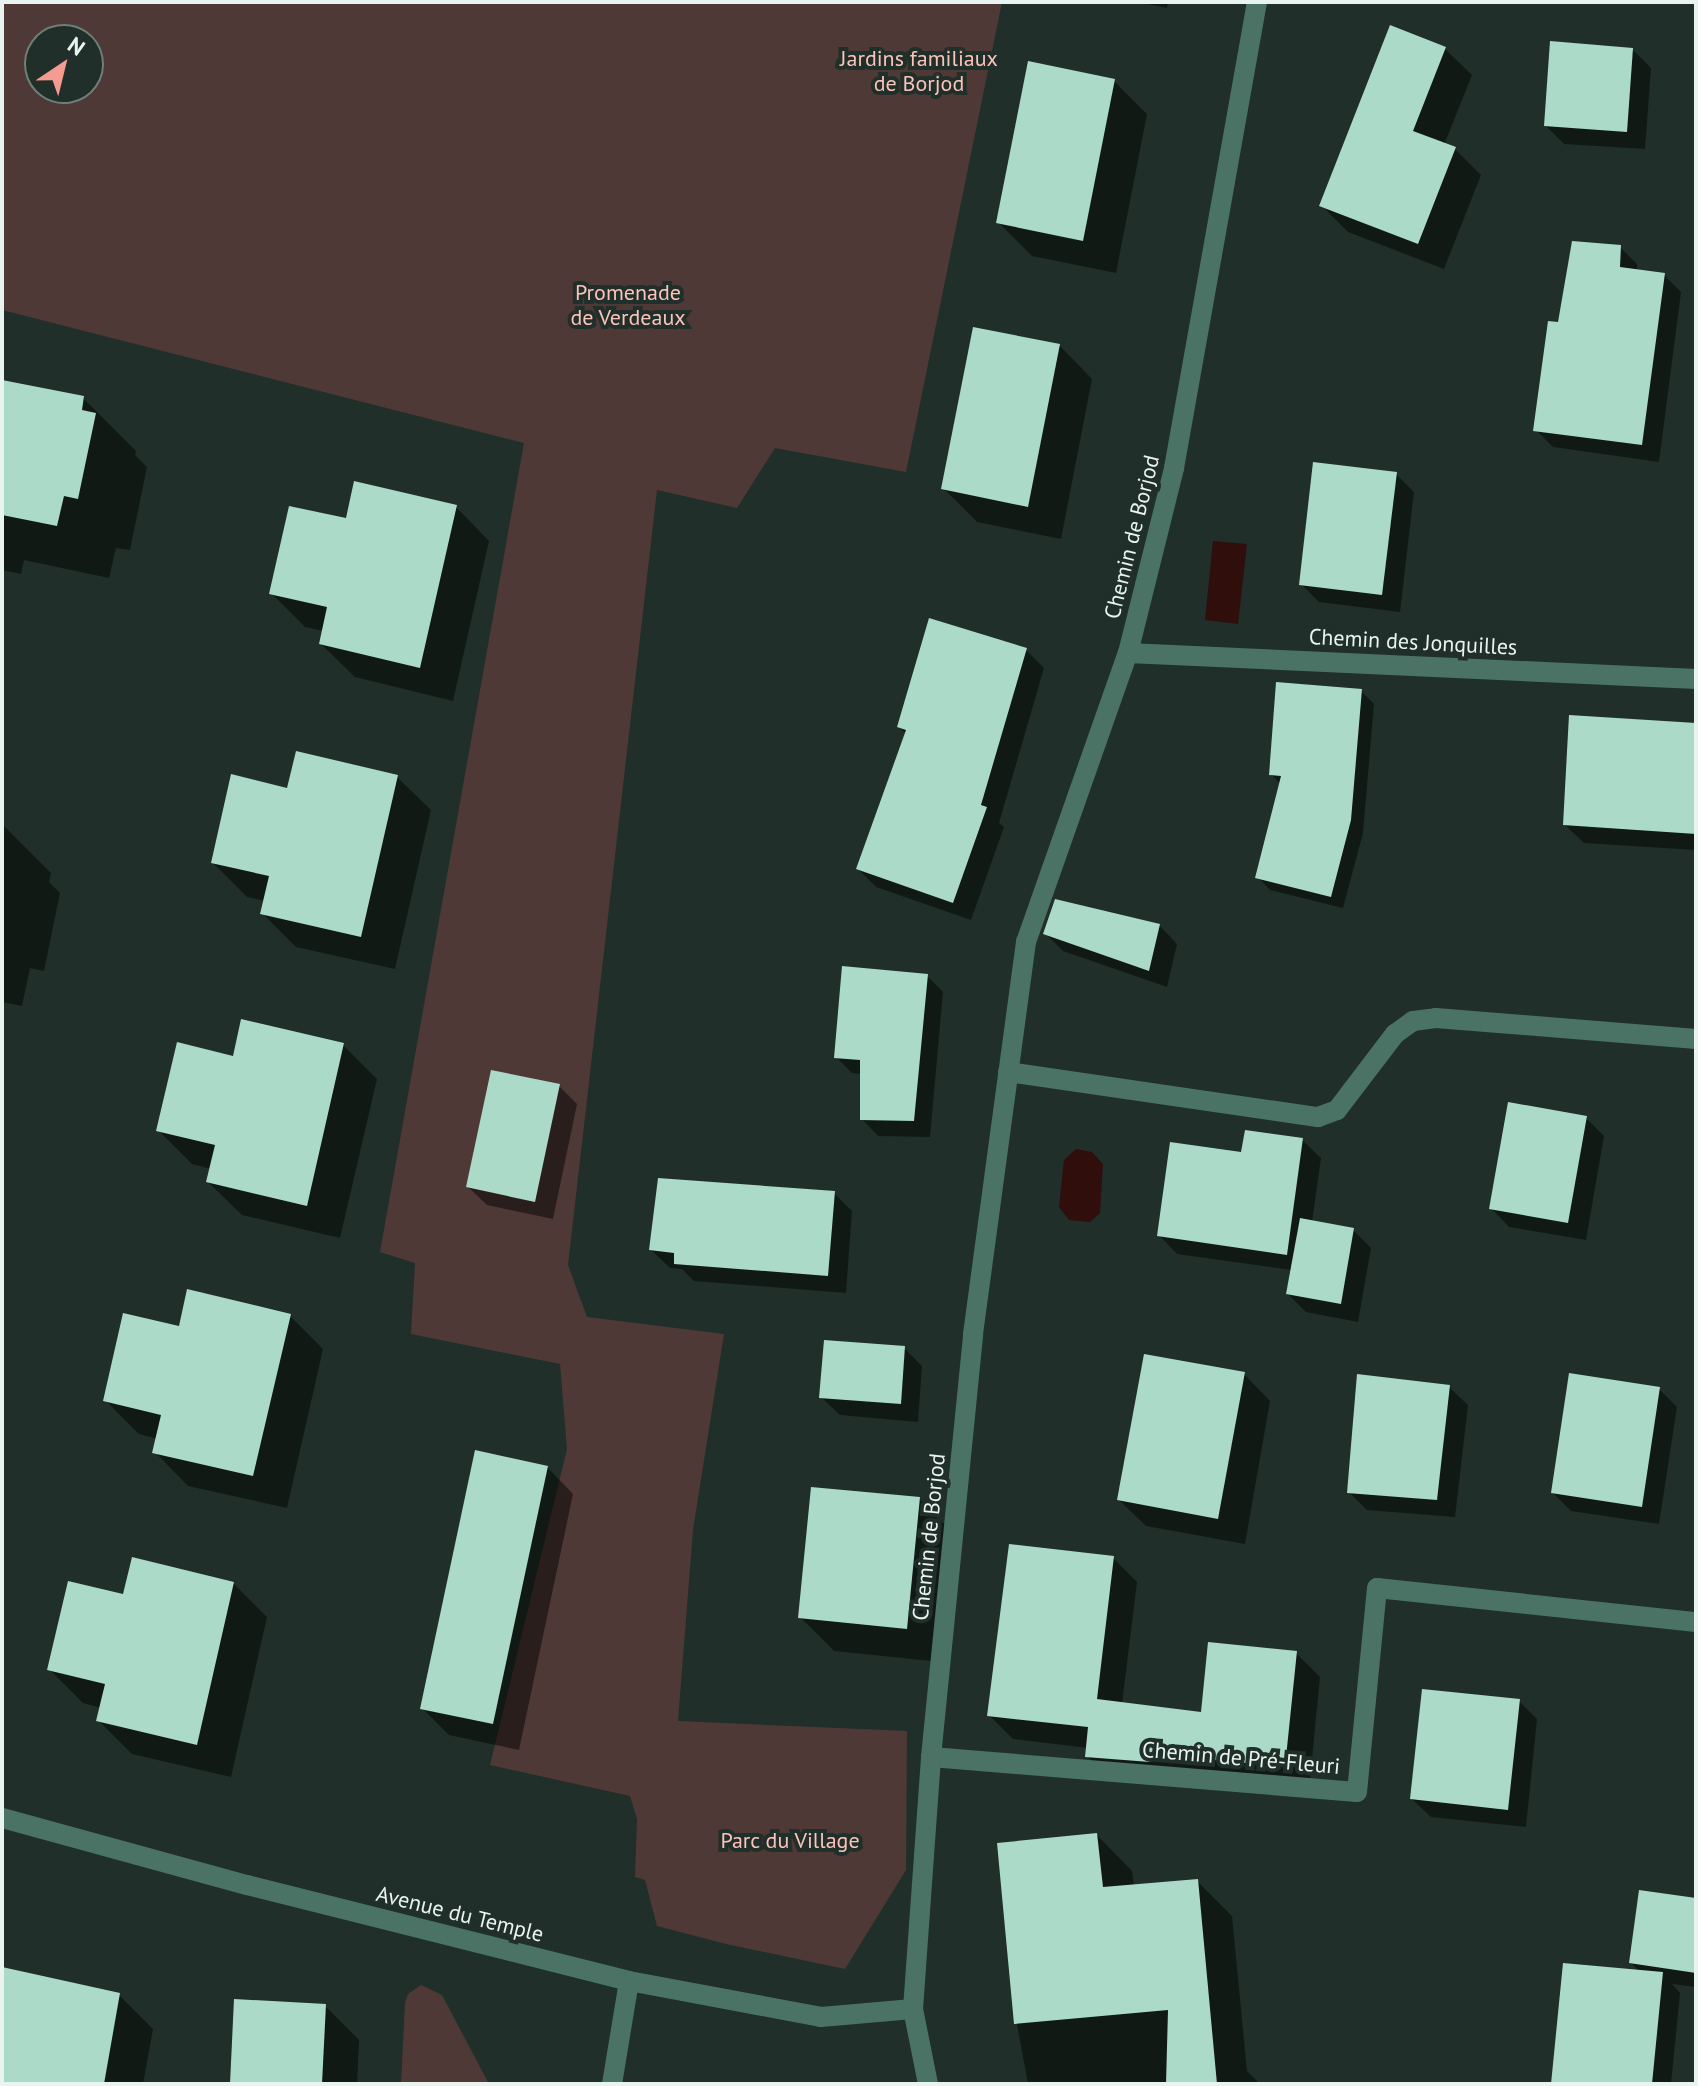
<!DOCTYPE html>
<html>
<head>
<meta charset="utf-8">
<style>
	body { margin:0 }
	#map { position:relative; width:1698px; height:2086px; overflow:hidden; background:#202f29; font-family:"PT Sans",sans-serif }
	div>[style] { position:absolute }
	.green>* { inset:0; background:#4f3936 }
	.water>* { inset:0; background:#2f0e0b }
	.shadow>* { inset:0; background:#0007 }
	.building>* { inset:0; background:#abdac8 }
	.minor>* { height:20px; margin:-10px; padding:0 10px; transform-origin:10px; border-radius:10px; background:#4a7365 }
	span { translate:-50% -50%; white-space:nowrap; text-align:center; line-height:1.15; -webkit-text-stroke:8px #202f29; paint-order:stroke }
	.park-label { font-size:22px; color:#fdc3bb }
	.street-label { font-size:22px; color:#e9f3ef }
	.frame { position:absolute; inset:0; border:4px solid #e9f3ef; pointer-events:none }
	.north { position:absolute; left:24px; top:24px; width:80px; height:80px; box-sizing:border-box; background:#202f29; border:2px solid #707d78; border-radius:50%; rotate:35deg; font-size:22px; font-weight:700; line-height:32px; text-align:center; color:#e9f3ef }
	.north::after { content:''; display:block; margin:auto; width:28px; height:36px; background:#f59c91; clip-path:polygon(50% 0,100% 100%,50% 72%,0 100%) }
</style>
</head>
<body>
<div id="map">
	<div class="green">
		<i style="clip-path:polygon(evenodd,2px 2px,1002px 2px,906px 472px,775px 448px,737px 508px,657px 490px,568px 1265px,587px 1317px,724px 1334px,693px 1530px,678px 1721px,907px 1731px,906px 1870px,845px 1969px,726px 1944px,657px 1926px,645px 1880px,635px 1877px,637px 1819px,630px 1796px,490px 1765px,567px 1449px,560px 1364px,411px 1334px,415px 1263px,380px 1252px,524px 443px,2px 310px,2px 2px,40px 40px,88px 40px,88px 88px,40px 88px,40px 40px)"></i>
		<i style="clip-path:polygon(421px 1985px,442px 1995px,489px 2084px,401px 2084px,405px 2003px,408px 1994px)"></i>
	</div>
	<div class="water">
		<i style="clip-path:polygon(1213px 541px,1247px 544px,1238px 624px,1205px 620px)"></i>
		<i style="clip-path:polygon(1076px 1149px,1092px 1152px,1103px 1164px,1100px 1213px,1090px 1222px,1069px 1220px,1059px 1207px,1064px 1160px)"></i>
	</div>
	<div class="shadow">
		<i style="clip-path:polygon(1138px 2px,1168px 2px,1167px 8px)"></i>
		<i style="clip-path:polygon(1445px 49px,1472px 75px,1444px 145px,1455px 149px,1481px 175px,1444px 269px,1348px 232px,1321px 205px)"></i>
		<i style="clip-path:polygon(1632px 49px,1651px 68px,1645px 149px,1564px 144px,1546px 126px)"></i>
		<i style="clip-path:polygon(1114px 81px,1147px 114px,1116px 273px,1032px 256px,999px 223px)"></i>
		<i style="clip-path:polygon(1620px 247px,1637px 264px,1637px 271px,1664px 275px,1681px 292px,1659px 462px,1553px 447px,1536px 430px,1559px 325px)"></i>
		<i style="clip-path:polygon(1059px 345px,1092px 379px,1061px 539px,977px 522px,943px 488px)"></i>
		<i style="clip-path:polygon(2px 382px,83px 398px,136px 451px,135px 455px,147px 467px,130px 550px,116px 548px,109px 578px,24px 560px,21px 574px,2px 570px)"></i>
		<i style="clip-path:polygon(1396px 474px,1414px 492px,1400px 612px,1319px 602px,1301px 584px)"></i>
		<i style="clip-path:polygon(456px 507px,489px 541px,453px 701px,355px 677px,321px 644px,324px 631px,305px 627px,271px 593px,347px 521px)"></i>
		<i style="clip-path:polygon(1026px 650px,1044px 668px,999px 823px,1004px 827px,971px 920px,876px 887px,858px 869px,906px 734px,899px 727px)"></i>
		<i style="clip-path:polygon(1361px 691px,1374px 704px,1363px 833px,1343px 908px,1270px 890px,1258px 877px,1281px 785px,1271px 774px)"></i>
		<i style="clip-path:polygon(1696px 725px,1696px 850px,1584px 843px,1565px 825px)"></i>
		<i style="clip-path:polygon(397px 777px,431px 810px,395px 969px,296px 947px,262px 913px,265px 901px,247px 897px,213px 863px,288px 790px)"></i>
		<i style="clip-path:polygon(2px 824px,51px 873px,49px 882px,60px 893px,44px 971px,30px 968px,22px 1006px,2px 1002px)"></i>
		<i style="clip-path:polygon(1159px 925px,1177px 944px,1167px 987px,1063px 951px,1045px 933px)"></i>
		<i style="clip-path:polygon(927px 976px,943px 992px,930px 1137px,878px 1136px,862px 1119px,862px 1074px,852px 1073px,836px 1057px)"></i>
		<i style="clip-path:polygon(343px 1045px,377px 1079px,340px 1238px,242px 1215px,208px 1182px,211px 1169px,192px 1164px,159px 1131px,234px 1058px)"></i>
		<i style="clip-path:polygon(559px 1086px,577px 1104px,553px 1219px,487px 1205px,468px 1187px)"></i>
		<i style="clip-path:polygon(1586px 1118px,1604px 1136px,1586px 1240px,1509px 1227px,1491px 1208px)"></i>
		<i style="clip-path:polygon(1302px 1140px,1321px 1158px,1312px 1222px,1353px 1230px,1371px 1248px,1358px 1322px,1306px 1312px,1288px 1294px,1292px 1270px,1177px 1254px,1159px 1235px,1243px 1155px)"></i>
		<i style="clip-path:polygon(834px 1193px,852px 1211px,846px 1293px,694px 1281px,682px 1269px,670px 1268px,651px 1250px)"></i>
		<i style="clip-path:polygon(290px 1316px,323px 1349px,287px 1508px,188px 1486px,155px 1452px,158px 1439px,139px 1434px,105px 1400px,180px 1329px)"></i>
		<i style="clip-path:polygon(904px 1348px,922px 1366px,918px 1422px,840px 1415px,821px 1397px)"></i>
		<i style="clip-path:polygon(1244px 1374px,1270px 1401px,1245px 1544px,1146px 1526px,1119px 1500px)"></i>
		<i style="clip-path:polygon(1449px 1387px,1468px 1405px,1455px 1517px,1367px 1510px,1349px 1492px)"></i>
		<i style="clip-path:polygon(1659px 1389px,1677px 1407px,1659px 1524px,1571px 1511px,1553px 1493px)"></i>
		<i style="clip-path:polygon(547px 1467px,573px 1494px,519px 1750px,449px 1735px,423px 1709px)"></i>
		<i style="clip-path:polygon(919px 1499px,953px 1533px,941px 1662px,834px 1651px,800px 1617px)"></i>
		<i style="clip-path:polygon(1113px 1558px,1137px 1582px,1122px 1704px,1203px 1714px,1296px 1653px,1320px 1677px,1309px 1790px,1111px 1780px,1087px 1756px,1088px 1748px,1013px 1739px,989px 1715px)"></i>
		<i style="clip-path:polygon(233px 1583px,267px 1617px,231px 1777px,132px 1754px,98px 1720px,101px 1708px,83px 1703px,49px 1669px,124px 1597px)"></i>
		<i style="clip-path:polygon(1519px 1701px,1537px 1719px,1526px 1827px,1431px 1817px,1412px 1799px)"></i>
		<i style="clip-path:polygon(1097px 1835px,1132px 1871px,1134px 1887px,1197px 1881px,1232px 1916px,1247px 2071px,1260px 2084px,1028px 2084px,1016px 2019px)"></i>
		<i style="clip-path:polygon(1696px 1900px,1696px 1987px,1672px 1984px,1680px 1993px,1671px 2084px,1553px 2084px,1640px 1972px,1631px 1963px)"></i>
		<i style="clip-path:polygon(2px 1969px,119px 1995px,153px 2029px,143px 2084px,2px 2084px)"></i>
		<i style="clip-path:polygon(325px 2006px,359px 2040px,357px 2084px,232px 2084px)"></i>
	</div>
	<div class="building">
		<i style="clip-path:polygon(1390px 25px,1446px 47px,1413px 131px,1456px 147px,1418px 244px,1319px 206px)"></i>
		<i style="clip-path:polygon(1550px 41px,1633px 48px,1627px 132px,1544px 126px)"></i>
		<i style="clip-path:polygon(1028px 61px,1115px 79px,1083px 241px,996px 223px)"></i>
		<i style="clip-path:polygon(1572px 241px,1621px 245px,1620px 267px,1665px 273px,1642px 445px,1533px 431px,1548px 321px,1558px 322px)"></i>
		<i style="clip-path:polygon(973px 327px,1060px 344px,1028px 507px,941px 489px)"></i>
		<i style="clip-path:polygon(2px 380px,84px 396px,82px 410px,96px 413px,78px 499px,64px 496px,57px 526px,2px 515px)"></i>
		<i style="clip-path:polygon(1313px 462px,1397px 472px,1382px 595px,1299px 585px)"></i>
		<i style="clip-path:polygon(354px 481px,457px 505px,420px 668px,319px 644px,327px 607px,269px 594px,289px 506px,346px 518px)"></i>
		<i style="clip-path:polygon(929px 618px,1027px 648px,981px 805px,987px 807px,953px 903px,856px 869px,906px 730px,897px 727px)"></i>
		<i style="clip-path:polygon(1276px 682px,1362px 689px,1351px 820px,1331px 897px,1255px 878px,1281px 776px,1269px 775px)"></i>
		<i style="clip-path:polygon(1569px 715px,1696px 723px,1696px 834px,1563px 825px)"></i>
		<i style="clip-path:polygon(296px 751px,398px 775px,361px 937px,260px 914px,269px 876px,211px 863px,231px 774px,287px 788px)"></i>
		<i style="clip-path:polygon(1055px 899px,1160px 924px,1149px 971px,1043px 934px)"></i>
		<i style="clip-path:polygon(842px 966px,928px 974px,914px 1121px,860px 1120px,860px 1060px,834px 1058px)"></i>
		<i style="clip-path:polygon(241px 1019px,344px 1043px,307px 1206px,206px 1182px,215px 1145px,156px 1131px,177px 1042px,233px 1056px)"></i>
		<i style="clip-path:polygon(491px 1070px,560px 1084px,535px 1202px,466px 1187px)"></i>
		<i style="clip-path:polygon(1508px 1102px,1587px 1116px,1568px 1223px,1489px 1209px)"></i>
		<i style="clip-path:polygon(1245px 1130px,1303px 1138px,1287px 1255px,1157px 1236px,1170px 1142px,1241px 1152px)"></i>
		<i style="clip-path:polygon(658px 1178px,835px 1191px,828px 1276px,674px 1264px,674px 1253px,649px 1250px)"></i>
		<i style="clip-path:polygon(1300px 1218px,1354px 1228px,1341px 1304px,1286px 1294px)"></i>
		<i style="clip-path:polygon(187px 1289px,291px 1314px,253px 1476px,152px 1453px,161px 1415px,103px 1401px,123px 1313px,179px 1326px)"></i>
		<i style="clip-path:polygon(824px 1340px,905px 1346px,901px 1404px,819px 1398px)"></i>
		<i style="clip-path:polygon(1144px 1354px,1245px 1372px,1218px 1519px,1117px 1500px)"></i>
		<i style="clip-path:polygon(1569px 1373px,1660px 1387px,1642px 1507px,1551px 1493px)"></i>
		<i style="clip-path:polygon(1357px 1374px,1450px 1385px,1437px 1500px,1347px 1493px)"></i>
		<i style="clip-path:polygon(475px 1450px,548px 1466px,493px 1724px,420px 1709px)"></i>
		<i style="clip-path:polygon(811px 1487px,920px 1497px,907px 1629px,798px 1618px)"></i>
		<i style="clip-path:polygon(1009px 1544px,1114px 1556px,1097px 1699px,1201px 1712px,1208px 1642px,1297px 1651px,1285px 1767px,1151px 1753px,1150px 1762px,1085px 1757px,1088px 1727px,987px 1716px)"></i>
		<i style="clip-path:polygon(132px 1557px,234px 1582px,197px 1745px,96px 1721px,105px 1684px,47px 1670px,68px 1581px,123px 1594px)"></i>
		<i style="clip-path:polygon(1422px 1689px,1520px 1699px,1508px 1810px,1410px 1799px)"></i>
		<i style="clip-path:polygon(1097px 1833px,1103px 1887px,1198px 1879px,1217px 2084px,1166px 2084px,1168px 2010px,1014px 2024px,997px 1843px)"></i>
		<i style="clip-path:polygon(1639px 1890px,1696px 1898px,1696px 1973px,1629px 1963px)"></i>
		<i style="clip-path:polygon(1563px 1963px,1663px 1972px,1652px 2084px,1551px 2084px)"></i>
		<i style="clip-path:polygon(2px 1967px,120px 1993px,104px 2084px,2px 2084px)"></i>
		<i style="clip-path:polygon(234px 1999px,326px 2004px,322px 2084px,230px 2084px)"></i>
	</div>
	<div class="minor">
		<i style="left:1128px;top:653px;width:569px;rotate:2.62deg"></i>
		<i style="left:1008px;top:1072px;width:313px;rotate:8.3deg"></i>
		<i style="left:1318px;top:1117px;width:20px;rotate:-20deg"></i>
		<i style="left:1337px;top:1110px;width:96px;rotate:-52.7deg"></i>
		<i style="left:1395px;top:1034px;width:22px;rotate:-36deg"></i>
		<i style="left:1413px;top:1021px;width:23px;rotate:-7deg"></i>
		<i style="left:1436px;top:1018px;width:261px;rotate:4.6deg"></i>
		<i style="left:931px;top:1757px;width:427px;rotate:4.7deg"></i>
		<i style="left:1357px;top:1792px;width:205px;rotate:-84.4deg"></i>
		<i style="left:1377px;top:1588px;width:321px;rotate:6.1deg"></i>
		<i style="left:2px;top:1818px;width:254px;rotate:15.3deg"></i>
		<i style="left:247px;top:1885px;width:394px;rotate:14.1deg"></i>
		<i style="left:629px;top:1981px;width:195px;rotate:10.6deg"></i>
		<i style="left:821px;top:2017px;width:92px;rotate:-5deg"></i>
		<i style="left:612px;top:2084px;width:104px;rotate:-80.6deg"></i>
		<i style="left:928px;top:2084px;width:76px;rotate:-101.3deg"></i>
		<i style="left:913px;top:2009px;width:253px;rotate:-85.9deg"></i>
		<i style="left:931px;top:1757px;width:425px;rotate:-84.3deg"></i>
		<i style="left:973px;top:1334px;width:396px;rotate:-82.3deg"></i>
		<i style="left:1026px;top:942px;width:306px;rotate:-70.6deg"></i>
		<i style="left:1128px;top:653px;width:191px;rotate:-76deg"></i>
		<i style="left:1174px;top:468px;width:473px;rotate:-79.9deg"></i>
	</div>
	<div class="park-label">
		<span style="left:919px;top:71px">Jardins familiaux<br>de Borjod</span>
		<span style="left:628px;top:305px">Promenade<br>de Verdeaux</span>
		<span style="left:790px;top:1841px">Parc du Village</span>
	</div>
	<div class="street-label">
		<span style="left:1132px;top:537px;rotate:-76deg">Chemin de Borjod</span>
		<span style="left:1413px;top:642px;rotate:3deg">Chemin des Jonquilles</span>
		<span style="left:929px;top:1537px;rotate:-84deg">Chemin de Borjod</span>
		<span style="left:1241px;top:1758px;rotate:5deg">Chemin de Pré-Fleuri</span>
		<span style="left:460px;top:1914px;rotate:14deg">Avenue du Temple</span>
	</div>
	<div class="frame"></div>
	<div class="north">N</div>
</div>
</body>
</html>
